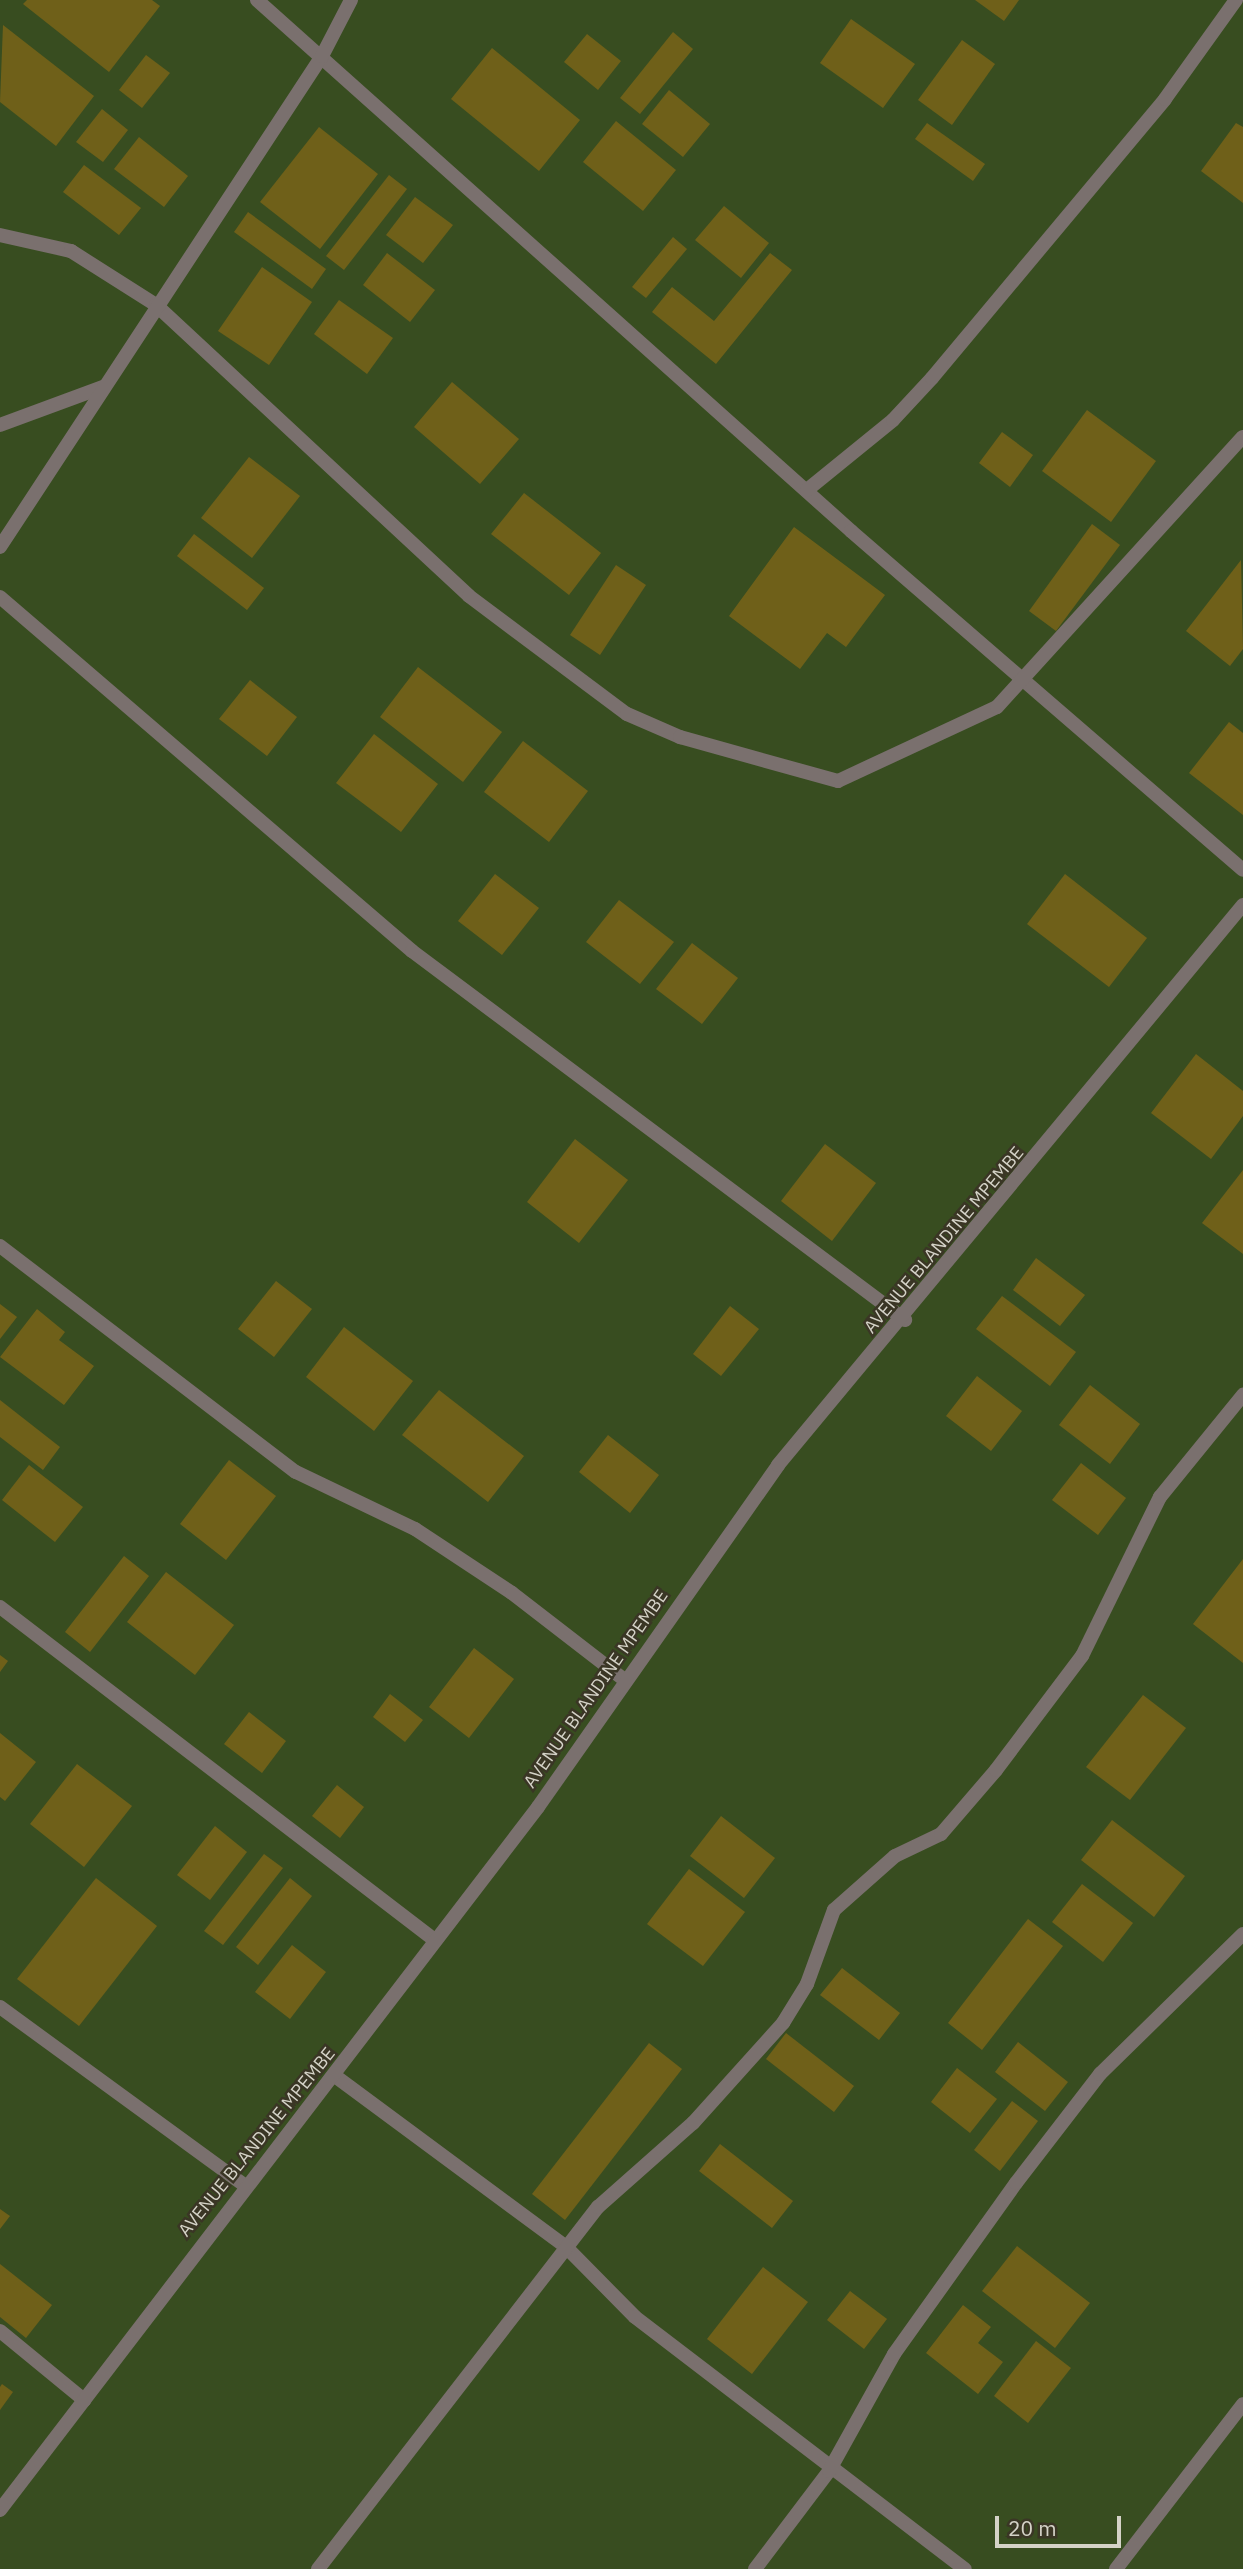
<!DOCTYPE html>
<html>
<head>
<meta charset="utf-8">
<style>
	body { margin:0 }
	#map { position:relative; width:1243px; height:2569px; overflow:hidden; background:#3a3625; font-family:"IBM Plex Sans",sans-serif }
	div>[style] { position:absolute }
	.green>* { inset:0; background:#384d20 }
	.building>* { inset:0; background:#6f6019 }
	.minor>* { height:14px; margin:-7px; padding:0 7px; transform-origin:7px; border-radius:7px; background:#7a706e }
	span { translate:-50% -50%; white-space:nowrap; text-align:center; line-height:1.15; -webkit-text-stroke:5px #3a3625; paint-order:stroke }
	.street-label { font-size:18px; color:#d4d2c7 }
	.scale { position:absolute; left:995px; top:2516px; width:126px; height:32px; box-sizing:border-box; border:4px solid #d4d2c7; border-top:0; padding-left:9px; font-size:21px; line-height:24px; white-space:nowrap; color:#d4d2c7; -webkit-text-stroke:5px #3a3625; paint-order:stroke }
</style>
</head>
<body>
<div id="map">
	<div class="green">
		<i style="clip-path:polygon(0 0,1243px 0,1243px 2569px,0 2569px)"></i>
	</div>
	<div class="building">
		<i style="clip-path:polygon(27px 0,152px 0,160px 6px,109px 72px,23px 4px)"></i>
		<i style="clip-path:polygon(975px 0,1019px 0,1004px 21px)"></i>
		<i style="clip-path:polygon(851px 19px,915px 64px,883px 108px,820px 63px)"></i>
		<i style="clip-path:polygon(3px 25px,94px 96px,56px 146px,0 102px)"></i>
		<i style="clip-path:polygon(673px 32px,693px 49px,640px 114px,620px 98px)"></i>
		<i style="clip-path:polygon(587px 34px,621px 61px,598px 90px,564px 62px)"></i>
		<i style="clip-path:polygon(962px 40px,995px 64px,952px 125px,918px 100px)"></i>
		<i style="clip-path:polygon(492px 48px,580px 120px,539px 171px,451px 99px)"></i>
		<i style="clip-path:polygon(146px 55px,170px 73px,142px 108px,119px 90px)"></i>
		<i style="clip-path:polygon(669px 90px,710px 124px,683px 157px,642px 124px)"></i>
		<i style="clip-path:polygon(102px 109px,128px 130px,103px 162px,76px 142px)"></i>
		<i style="clip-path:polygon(616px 121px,676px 170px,643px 211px,583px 162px)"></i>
		<i style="clip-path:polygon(927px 123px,985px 164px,973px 181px,915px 139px)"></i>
		<i style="clip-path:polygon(1236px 123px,1243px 127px,1243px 203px,1201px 171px)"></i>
		<i style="clip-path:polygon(319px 127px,378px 174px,320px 249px,260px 202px)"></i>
		<i style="clip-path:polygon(139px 137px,188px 176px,164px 207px,114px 169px)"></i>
		<i style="clip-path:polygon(84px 165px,141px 208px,119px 235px,63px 192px)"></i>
		<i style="clip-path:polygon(389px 175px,407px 189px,344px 270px,326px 256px)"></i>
		<i style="clip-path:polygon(415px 197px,453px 225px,423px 263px,386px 235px)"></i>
		<i style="clip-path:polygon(724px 206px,769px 243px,741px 278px,695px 240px)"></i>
		<i style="clip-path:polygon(248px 212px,326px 269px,312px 289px,234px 232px)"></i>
		<i style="clip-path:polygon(673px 237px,687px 249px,646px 298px,632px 287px)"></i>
		<i style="clip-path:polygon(387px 253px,435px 290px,410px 322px,363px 285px)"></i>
		<i style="clip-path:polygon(770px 253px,792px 270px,716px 364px,652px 312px,672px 287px,714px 321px)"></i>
		<i style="clip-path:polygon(262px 267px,312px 302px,269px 365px,218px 331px)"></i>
		<i style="clip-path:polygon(339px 300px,393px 338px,367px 374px,314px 334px)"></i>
		<i style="clip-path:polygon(452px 382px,519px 439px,480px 484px,414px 427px)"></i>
		<i style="clip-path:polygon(1087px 410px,1156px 461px,1111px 522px,1042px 471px)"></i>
		<i style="clip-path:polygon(1002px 432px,1033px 455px,1010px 487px,979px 463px)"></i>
		<i style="clip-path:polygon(249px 457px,300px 496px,252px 558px,201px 518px)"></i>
		<i style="clip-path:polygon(524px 493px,601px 553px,569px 595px,491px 534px)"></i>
		<i style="clip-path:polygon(1092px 524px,1120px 545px,1056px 631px,1029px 611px)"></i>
		<i style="clip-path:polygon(794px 527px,885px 595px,846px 647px,827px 633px,800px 669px,729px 616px)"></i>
		<i style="clip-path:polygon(194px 534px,264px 588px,247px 610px,177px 556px)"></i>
		<i style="clip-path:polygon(1241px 560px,1243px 649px,1230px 666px,1186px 631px)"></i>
		<i style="clip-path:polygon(616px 565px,646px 585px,600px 655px,570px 635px)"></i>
		<i style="clip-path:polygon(418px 667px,502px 732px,463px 782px,380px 717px)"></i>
		<i style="clip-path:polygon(250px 680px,297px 717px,267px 756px,219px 719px)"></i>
		<i style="clip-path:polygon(1229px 722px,1243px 733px,1243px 815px,1189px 773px)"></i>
		<i style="clip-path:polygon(374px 734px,438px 784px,401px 832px,336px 783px)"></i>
		<i style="clip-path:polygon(523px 741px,588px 791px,549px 842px,484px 792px)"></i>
		<i style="clip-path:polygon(495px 874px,539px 908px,502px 955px,458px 921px)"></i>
		<i style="clip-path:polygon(1065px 874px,1147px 938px,1109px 987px,1027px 924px)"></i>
		<i style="clip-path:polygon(619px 900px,674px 942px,640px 984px,586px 942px)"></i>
		<i style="clip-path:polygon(692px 943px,738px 978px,702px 1024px,656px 989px)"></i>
		<i style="clip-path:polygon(1196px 1054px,1243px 1091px,1243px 1116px,1211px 1159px,1151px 1113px)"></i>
		<i style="clip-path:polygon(575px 1139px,628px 1180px,579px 1243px,527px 1202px)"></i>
		<i style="clip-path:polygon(825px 1144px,876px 1183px,832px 1241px,781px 1201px)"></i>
		<i style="clip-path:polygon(1243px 1170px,1243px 1254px,1202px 1223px)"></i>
		<i style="clip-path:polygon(1036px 1258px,1085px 1295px,1060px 1326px,1013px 1290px)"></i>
		<i style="clip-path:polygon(276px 1281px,312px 1309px,274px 1357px,238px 1329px)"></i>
		<i style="clip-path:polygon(1002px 1296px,1076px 1352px,1050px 1386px,976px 1329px)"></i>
		<i style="clip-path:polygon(0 1304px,17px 1317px,0 1339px)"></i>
		<i style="clip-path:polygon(730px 1306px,759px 1329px,721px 1376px,693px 1354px)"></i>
		<i style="clip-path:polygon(37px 1309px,65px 1332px,59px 1340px,94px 1366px,64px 1405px,0 1357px)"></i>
		<i style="clip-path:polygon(344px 1327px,413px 1381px,374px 1431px,306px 1377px)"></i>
		<i style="clip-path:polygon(977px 1376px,1022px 1411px,991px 1451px,946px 1416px)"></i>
		<i style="clip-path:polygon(1090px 1385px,1140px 1424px,1110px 1464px,1059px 1425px)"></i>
		<i style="clip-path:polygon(439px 1390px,524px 1456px,488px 1502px,402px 1435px)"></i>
		<i style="clip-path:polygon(0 1400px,60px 1447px,43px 1470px,0 1437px)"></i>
		<i style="clip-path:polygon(608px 1435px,659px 1475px,630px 1513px,579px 1472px)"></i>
		<i style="clip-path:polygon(229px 1460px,276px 1496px,226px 1560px,180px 1524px)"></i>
		<i style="clip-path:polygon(1081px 1463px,1126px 1498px,1098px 1535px,1052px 1500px)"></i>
		<i style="clip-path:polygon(29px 1465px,83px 1507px,55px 1542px,2px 1500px)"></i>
		<i style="clip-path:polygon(124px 1556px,149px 1576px,90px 1652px,65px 1632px)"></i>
		<i style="clip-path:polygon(1243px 1559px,1243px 1663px,1193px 1624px)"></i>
		<i style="clip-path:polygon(166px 1572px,234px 1625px,195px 1675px,127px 1622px)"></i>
		<i style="clip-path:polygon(474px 1648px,514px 1679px,469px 1738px,429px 1707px)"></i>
		<i style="clip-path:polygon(0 1655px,8px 1661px,0 1672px)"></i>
		<i style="clip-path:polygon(390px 1694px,423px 1720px,405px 1742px,373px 1717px)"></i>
		<i style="clip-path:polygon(1143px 1695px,1186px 1728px,1130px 1800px,1086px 1767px)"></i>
		<i style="clip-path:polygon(249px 1712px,286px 1741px,262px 1773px,224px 1744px)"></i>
		<i style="clip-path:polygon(0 1733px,36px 1762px,5px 1801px,0 1797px)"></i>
		<i style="clip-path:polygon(77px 1764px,132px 1806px,84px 1867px,30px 1824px)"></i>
		<i style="clip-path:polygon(337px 1785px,364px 1807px,340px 1838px,312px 1816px)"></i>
		<i style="clip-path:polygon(721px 1816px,775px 1858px,744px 1898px,690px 1856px)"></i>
		<i style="clip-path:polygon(1112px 1820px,1185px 1876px,1154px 1917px,1081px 1860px)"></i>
		<i style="clip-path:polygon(215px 1826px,247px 1852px,210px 1900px,177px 1875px)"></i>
		<i style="clip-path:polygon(264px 1854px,283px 1868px,223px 1945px,204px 1931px)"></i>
		<i style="clip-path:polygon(689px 1869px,745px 1912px,703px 1966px,647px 1924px)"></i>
		<i style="clip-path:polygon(96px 1878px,157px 1926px,79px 2026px,17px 1979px)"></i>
		<i style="clip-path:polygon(290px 1878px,312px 1896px,258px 1965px,236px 1947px)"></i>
		<i style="clip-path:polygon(1082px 1884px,1133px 1923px,1103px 1962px,1052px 1922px)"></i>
		<i style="clip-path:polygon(1028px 1919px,1063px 1946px,982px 2050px,948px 2023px)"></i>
		<i style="clip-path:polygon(292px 1945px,326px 1972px,290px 2019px,255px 1992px)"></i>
		<i style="clip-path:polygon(842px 1968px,900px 2013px,879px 2040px,820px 1995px)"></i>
		<i style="clip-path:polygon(786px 2033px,854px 2086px,834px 2112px,766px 2059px)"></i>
		<i style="clip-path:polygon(1018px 2042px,1068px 2082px,1045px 2111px,995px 2072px)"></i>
		<i style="clip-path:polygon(649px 2043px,682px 2069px,565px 2220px,532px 2194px)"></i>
		<i style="clip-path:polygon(957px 2068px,997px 2099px,970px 2133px,931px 2102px)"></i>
		<i style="clip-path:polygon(1012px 2101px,1038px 2121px,1000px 2171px,974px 2150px)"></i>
		<i style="clip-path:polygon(720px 2144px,793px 2201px,772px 2228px,699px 2171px)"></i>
		<i style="clip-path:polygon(0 2209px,10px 2216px,0 2229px)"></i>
		<i style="clip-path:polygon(1017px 2246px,1090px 2303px,1055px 2348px,982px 2291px)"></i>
		<i style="clip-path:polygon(0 2264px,52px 2305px,26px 2338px,0 2317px)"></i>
		<i style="clip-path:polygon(763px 2267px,808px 2302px,752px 2374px,707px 2339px)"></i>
		<i style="clip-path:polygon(850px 2291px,887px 2319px,864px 2349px,827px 2320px)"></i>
		<i style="clip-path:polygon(963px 2305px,991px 2327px,978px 2343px,1003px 2362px,978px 2394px,926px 2353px)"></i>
		<i style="clip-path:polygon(1036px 2341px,1071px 2368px,1028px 2423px,994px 2396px)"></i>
		<i style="clip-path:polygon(2px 2384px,13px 2392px,0 2410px,0 2387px)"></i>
	</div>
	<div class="minor">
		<i style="left:257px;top:0;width:797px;rotate:41.79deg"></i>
		<i style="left:851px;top:531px;width:518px;rotate:40.85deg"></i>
		<i style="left:0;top:235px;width:73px;rotate:12.7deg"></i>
		<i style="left:71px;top:251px;width:101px;rotate:32.4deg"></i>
		<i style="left:156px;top:305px;width:427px;rotate:42.9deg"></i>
		<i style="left:469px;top:596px;width:197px;rotate:36.8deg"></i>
		<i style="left:627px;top:714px;width:58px;rotate:23.5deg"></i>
		<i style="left:680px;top:737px;width:164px;rotate:15.6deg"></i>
		<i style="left:838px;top:781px;width:175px;rotate:-25deg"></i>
		<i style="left:997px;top:707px;width:365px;rotate:-47.7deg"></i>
		<i style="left:0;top:425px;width:110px;rotate:-20.3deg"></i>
		<i style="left:807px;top:490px;width:111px;rotate:-39.1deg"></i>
		<i style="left:893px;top:420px;width:57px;rotate:-47.1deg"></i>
		<i style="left:932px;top:378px;width:363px;rotate:-50.1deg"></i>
		<i style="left:1165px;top:99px;width:122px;rotate:-54.4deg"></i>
		<i style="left:0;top:547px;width:587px;rotate:-56.74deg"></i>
		<i style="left:322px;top:56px;width:63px;rotate:-62.6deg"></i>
		<i style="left:0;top:597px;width:543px;rotate:40.67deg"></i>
		<i style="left:412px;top:951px;width:616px;rotate:36.81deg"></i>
		<i style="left:0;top:1246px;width:372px;rotate:37.4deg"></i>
		<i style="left:296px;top:1472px;width:132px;rotate:25.6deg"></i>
		<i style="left:415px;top:1529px;width:116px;rotate:33.4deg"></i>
		<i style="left:512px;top:1593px;width:144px;rotate:37.7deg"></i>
		<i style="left:0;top:1607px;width:544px;rotate:37.46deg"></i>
		<i style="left:0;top:2007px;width:302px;rotate:36.1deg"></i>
		<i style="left:335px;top:2076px;width:287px;rotate:36.5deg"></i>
		<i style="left:566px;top:2247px;width:98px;rotate:45.4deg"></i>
		<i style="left:635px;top:2317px;width:415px;rotate:37.4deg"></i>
		<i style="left:0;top:2331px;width:109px;rotate:39.4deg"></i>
		<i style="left:0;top:2510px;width:885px;rotate:-52.57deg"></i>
		<i style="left:538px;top:1807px;width:418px;rotate:-54.9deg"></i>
		<i style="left:778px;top:1465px;width:728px;rotate:-50.3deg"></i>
		<i style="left:318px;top:2569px;width:458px;rotate:-52.3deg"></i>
		<i style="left:598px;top:2207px;width:127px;rotate:-41.5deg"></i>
		<i style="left:693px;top:2123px;width:135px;rotate:-48deg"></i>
		<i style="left:783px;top:2023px;width:46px;rotate:-58.4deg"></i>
		<i style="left:807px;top:1984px;width:79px;rotate:-70deg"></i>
		<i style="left:834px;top:1910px;width:81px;rotate:-41.5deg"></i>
		<i style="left:895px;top:1856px;width:51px;rotate:-25.6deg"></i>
		<i style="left:941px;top:1834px;width:84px;rotate:-49.3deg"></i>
		<i style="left:996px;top:1770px;width:143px;rotate:-53deg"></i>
		<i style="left:1082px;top:1656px;width:177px;rotate:-63.9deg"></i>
		<i style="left:1160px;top:1497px;width:132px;rotate:-50.9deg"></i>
		<i style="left:755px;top:2569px;width:123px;rotate:-52.9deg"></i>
		<i style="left:829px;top:2471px;width:134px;rotate:-60.9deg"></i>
		<i style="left:894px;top:2354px;width:210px;rotate:-54.5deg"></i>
		<i style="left:1016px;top:2183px;width:138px;rotate:-52.4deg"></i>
		<i style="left:1100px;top:2074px;width:200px;rotate:-44.4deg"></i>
		<i style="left:1116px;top:2569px;width:208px;rotate:-52.4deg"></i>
	</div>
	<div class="street-label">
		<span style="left:944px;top:1240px;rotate:-50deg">AVENUE BLANDINE MPEMBE</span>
		<span style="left:596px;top:1689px;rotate:-55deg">AVENUE BLANDINE MPEMBE</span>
		<span style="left:257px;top:2142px;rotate:-51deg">AVENUE BLANDINE MPEMBE</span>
	</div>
	<div class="scale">20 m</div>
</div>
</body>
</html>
